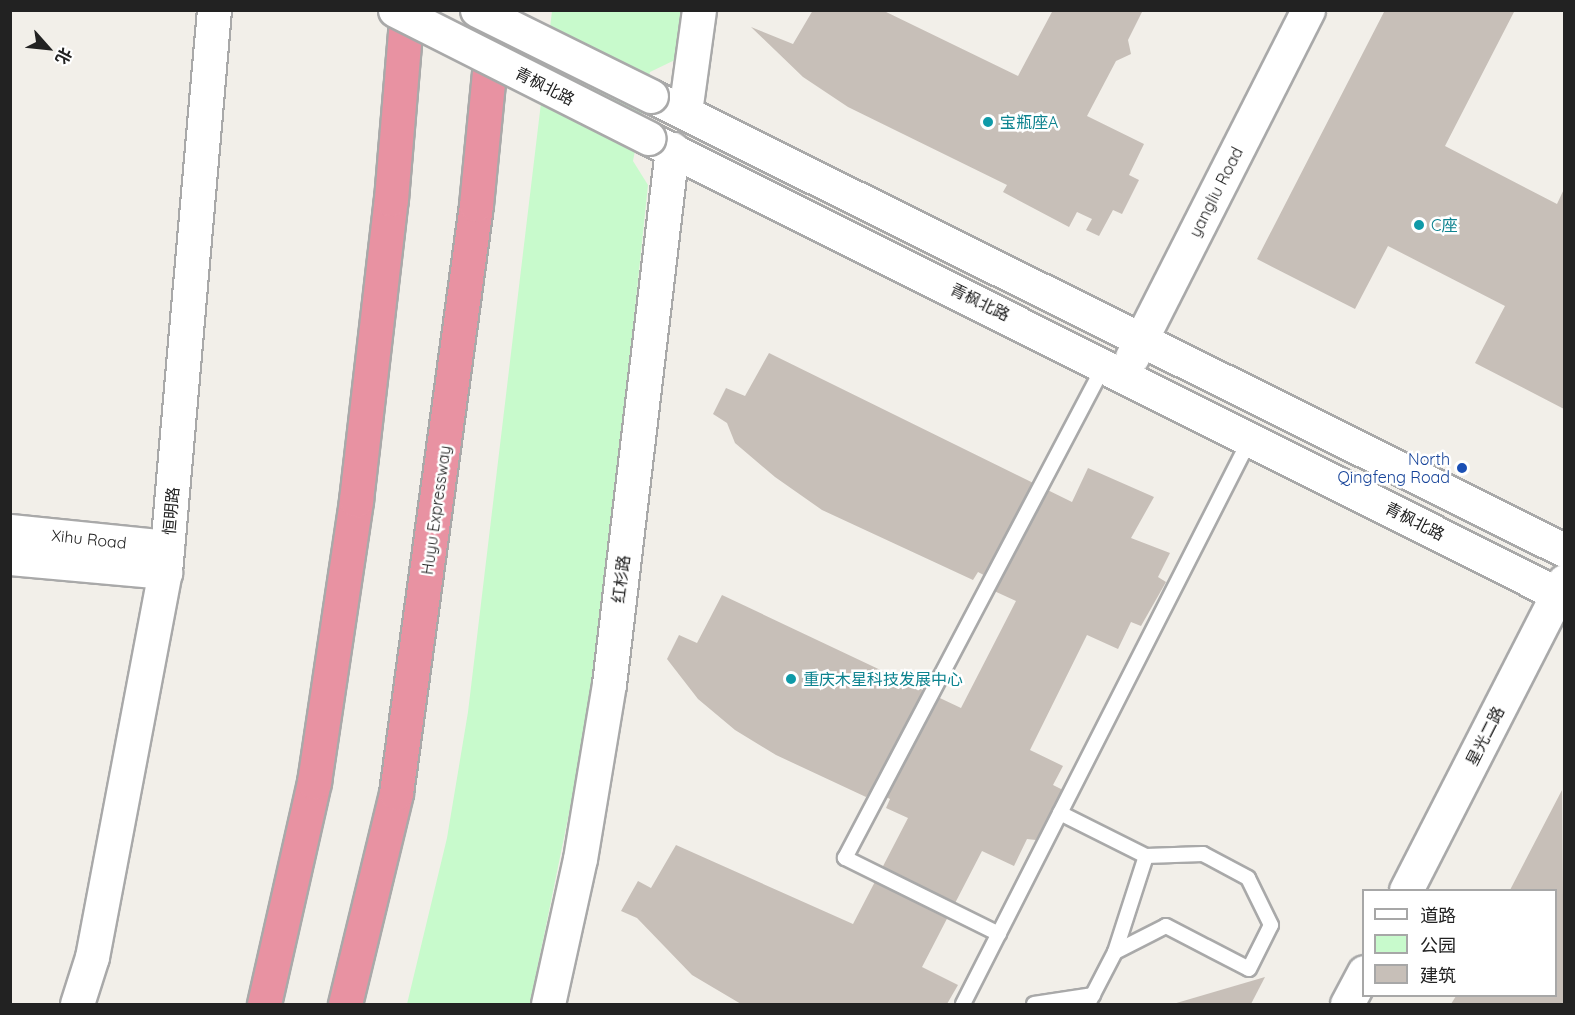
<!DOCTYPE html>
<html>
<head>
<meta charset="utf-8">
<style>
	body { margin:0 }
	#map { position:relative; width:1575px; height:1015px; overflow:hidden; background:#f2efe9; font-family:Quicksand,"Noto Sans SC",sans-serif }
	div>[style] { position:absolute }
	.park>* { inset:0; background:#c8facc }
	.building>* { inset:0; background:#c7bfb8 }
	.roads { filter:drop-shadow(2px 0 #a9a9a9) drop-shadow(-2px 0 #a9a9a9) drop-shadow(0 2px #a9a9a9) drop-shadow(0 -2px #a9a9a9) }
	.service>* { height:14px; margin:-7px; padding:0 7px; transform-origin:7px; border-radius:7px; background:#fff }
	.tertiary>* { height:33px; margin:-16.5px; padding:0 16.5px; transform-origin:16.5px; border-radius:16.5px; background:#fff }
	.motorway>* { height:33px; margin:-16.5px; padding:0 16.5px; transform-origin:16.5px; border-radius:16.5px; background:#e892a2 }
	.bridges { filter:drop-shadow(2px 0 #a9a9a9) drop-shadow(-2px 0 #a9a9a9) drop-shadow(0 2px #a9a9a9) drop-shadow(0 -2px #a9a9a9) }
	.tertiary-bridge>* { height:33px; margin:-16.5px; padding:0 16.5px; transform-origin:16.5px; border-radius:16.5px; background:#fff }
	.dots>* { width:16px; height:16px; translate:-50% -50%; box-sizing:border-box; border:3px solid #fff; border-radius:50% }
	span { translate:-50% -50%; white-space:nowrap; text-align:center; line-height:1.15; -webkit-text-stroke:5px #fff; paint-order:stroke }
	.street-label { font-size:16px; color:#222 }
	.culture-label { font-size:16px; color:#0d838f }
	.left { translate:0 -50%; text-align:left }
	.transit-label { font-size:16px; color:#164399 }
	.right { translate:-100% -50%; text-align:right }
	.frame { position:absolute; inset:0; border:12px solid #222; pointer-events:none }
	.legend { position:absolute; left:1362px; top:889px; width:195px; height:108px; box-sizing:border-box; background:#fff; border:2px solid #a7a7a7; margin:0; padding:8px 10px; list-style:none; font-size:18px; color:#222 }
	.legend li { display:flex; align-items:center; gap:12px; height:30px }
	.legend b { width:30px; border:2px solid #a7a7a7 }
	.north { position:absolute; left:18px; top:18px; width:60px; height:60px; -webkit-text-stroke:4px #fff; paint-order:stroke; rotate:117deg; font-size:16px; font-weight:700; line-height:24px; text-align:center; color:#222 }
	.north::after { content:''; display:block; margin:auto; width:21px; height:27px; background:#222; clip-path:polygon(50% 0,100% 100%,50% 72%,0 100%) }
</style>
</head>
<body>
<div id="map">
	<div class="park">
		<i style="clip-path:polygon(552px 11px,685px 11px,679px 58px,650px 72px,633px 161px,648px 185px,596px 681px,530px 1004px,407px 1004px,447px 838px,468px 712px)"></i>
	</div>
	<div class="building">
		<i style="clip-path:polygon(813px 10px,882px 10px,1018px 76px,1053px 10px,1143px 10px,1128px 40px,1131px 54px,1116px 61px,1087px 116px,1144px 144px,1129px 175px,1139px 180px,1122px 214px,1113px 210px,1099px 236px,1086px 230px,1092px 219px,1077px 212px,1069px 227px,1003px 192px,1007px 185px,848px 107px,803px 77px,751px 27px,793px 44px)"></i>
		<i style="clip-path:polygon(1385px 10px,1515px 10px,1445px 146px,1557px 204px,1564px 189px,1564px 409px,1475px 363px,1505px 306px,1388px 246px,1355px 309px,1257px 259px)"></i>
		<i style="clip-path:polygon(769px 353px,1072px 502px,1088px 468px,1154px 497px,1131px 538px,1170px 553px,1158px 577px,1166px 582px,1141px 626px,1131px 622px,1118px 649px,1087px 635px,1030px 750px,1063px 766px,1053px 785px,1063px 790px,1036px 840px,1027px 839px,1014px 866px,982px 851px,922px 967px,958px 985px,947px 1004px,741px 1004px,692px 975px,637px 918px,621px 911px,638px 881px,651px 888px,676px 845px,853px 924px,908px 818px,886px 808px,890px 799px,873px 790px,866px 797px,776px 755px,735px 730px,698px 699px,667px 659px,679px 635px,697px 643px,722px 595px,961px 708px,1016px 601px,992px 590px,997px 582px,978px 572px,973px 580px,822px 510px,775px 477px,735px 443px,727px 423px,713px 414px,726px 388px,745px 396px)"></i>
		<i style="clip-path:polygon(1562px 790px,1564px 1004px,1451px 1004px,1456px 996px,1556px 996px,1556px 890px,1510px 890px)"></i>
		<i style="clip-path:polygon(1265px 977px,1251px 1004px,1173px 1004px)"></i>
	</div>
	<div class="roads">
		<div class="service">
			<i style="left:1060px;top:813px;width:96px;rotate:26.6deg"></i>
			<i style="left:1146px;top:856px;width:101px;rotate:107.9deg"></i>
			<i style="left:1115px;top:952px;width:59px;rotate:117.4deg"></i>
			<i style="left:999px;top:934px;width:172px;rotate:-153.7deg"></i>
			<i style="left:845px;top:858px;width:556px;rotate:-62.24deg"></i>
			<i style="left:1115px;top:952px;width:57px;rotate:-27deg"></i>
			<i style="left:1166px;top:926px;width:93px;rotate:27.4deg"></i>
			<i style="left:1249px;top:969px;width:49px;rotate:-63.4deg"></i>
			<i style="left:1271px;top:925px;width:52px;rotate:-116.1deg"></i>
			<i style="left:1248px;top:878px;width:51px;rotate:-151.9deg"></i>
			<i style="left:1203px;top:854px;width:57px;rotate:178deg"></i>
			<i style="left:963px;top:1004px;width:634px;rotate:-63.07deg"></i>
			<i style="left:1034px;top:1004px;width:60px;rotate:-8.7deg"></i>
		</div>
		<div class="tertiary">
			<i style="left:651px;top:96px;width:1020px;rotate:26.44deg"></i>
			<i style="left:685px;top:112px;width:103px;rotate:-82.2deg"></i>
			<i style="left:648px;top:138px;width:1025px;rotate:26.62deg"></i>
			<i style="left:1132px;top:357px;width:389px;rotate:-63.1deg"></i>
			<i style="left:10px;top:531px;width:158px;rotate:5.8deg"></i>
			<i style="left:10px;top:558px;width:156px;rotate:5.2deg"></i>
			<i style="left:1406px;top:890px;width:347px;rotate:-62.9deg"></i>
			<i style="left:77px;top:1004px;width:49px;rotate:-72.3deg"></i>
			<i style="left:92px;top:957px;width:392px;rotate:-79.3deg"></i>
			<i style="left:165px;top:572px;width:564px;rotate:-85.02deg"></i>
			<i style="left:548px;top:1004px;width:148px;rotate:-77.6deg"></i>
			<i style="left:580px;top:859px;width:177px;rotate:-80.6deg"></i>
			<i style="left:609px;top:684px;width:539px;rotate:-83.28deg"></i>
			<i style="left:1347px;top:1004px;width:36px;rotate:-62deg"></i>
		</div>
		<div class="motorway">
			<i style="left:264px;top:1004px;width:228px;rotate:-77.3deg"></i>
			<i style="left:314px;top:782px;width:285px;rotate:-81.5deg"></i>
			<i style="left:356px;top:500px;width:303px;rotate:-83.4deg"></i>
			<i style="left:391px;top:199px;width:190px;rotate:-85.2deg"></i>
			<i style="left:345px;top:1004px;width:217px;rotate:-76.4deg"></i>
			<i style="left:396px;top:793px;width:593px;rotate:-82.25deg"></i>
			<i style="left:476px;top:205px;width:196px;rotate:-84.4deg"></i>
		</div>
	</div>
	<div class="bridges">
		<div class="tertiary-bridge">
			<i style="left:395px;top:10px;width:284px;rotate:26.8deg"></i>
			<i style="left:477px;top:10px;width:194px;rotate:26.3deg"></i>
		</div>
	</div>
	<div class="dots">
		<i style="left:988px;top:122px;background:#0f9aa8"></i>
		<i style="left:1419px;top:225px;background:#0f9aa8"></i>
		<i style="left:1462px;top:468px;background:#1a4fb4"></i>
		<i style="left:791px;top:679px;background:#0f9aa8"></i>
	</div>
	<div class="street-label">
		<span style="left:545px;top:86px;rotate:27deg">青枫北路</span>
		<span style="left:1216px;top:192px;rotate:-63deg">yangliu Road</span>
		<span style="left:980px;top:302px;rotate:26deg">青枫北路</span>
		<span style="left:436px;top:510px;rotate:-82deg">Huyu Expressway</span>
		<span style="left:171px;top:511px;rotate:-85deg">恒明路</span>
		<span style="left:1415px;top:521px;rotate:27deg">青枫北路</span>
		<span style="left:89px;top:539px;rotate:6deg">Xihu Road</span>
		<span style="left:621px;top:579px;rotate:-83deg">红杉路</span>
		<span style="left:1485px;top:736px;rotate:-63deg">星光二路</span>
	</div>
	<div class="culture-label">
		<span class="left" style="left:1000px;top:122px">宝瓶座A</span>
		<span class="left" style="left:1431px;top:225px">C座</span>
		<span class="left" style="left:803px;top:679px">重庆木星科技发展中心</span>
	</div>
	<div class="transit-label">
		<span class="right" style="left:1450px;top:468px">North<br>Qingfeng Road</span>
	</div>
	<div class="frame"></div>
	<ul class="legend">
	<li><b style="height:8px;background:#fff"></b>道路</li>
	<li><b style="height:16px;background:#c8facc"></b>公园</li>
	<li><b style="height:16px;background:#c7bfb8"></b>建筑</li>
	</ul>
	<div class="north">北</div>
</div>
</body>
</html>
